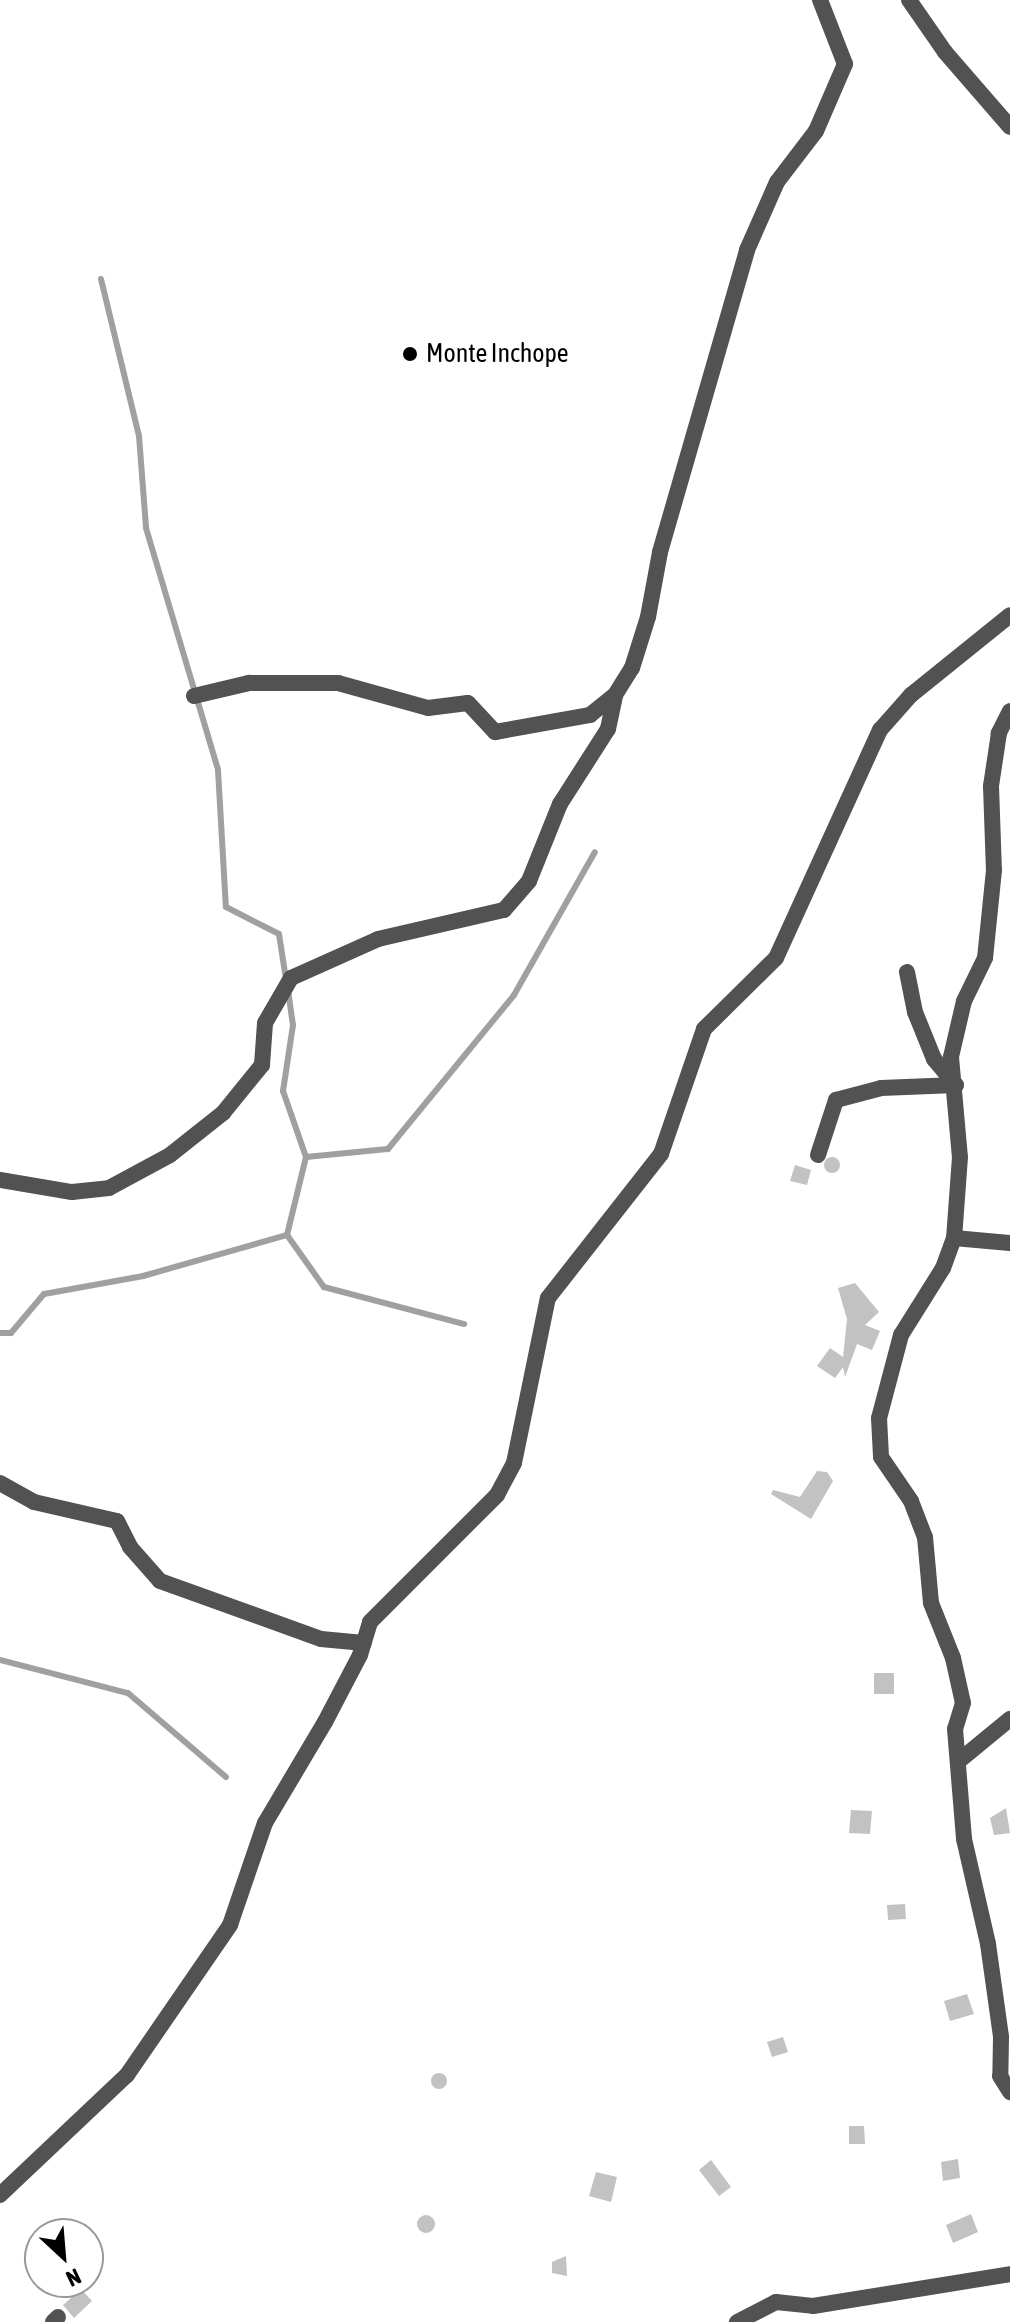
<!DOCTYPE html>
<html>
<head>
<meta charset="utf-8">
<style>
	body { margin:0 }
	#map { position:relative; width:1010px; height:2322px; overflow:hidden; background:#fff; font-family:"Asap Condensed",sans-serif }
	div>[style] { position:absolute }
	.stream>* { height:6px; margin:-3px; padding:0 3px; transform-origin:3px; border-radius:3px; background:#a0a0a0 }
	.building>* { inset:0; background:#c2c2c2 }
	.round { border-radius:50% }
	.street>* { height:16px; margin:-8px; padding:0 8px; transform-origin:8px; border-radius:8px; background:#525252 }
	.dots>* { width:22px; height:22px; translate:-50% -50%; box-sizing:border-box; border:4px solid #fff; border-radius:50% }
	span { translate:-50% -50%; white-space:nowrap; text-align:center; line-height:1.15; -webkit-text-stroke:6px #fff; paint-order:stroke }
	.poi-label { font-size:26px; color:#000 }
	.left { translate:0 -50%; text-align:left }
	.north { position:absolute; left:24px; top:2218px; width:80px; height:80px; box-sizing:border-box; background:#fff; border:2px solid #999; border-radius:50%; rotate:154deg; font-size:22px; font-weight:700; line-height:32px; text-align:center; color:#000 }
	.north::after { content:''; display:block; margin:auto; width:28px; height:36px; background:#000; clip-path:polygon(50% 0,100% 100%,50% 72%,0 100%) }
</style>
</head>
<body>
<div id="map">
	<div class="stream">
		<i style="left:101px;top:279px;width:162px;rotate:76.4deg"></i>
		<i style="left:139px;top:436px;width:92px;rotate:85.6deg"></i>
		<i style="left:146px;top:528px;width:252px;rotate:73.4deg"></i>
		<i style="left:218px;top:770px;width:137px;rotate:86.7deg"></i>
		<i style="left:226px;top:907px;width:59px;rotate:27deg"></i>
		<i style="left:279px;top:934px;width:46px;rotate:81.2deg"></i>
		<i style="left:288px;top:990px;width:35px;rotate:82deg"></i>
		<i style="left:293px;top:1025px;width:67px;rotate:98.6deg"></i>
		<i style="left:283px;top:1091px;width:70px;rotate:70.8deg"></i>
		<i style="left:287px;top:1235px;width:80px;rotate:-76.3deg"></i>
		<i style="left:306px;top:1157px;width:82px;rotate:-5.6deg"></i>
		<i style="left:388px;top:1149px;width:199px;rotate:-50.7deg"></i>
		<i style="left:514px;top:995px;width:164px;rotate:-60.5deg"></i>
		<i style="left:0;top:1333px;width:11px"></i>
		<i style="left:11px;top:1333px;width:51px;rotate:-49.8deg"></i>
		<i style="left:44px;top:1294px;width:101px;rotate:-10.3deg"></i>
		<i style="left:143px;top:1276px;width:150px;rotate:-15.9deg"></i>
		<i style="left:287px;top:1235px;width:64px;rotate:54.6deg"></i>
		<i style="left:324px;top:1287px;width:145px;rotate:14.8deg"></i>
		<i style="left:0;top:1660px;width:132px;rotate:14.5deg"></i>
		<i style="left:128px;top:1693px;width:129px;rotate:40.6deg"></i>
	</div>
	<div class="building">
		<i class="round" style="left:824px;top:1157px;width:16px;height:16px"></i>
		<i style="clip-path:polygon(795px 1165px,811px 1170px,807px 1185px,790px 1181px)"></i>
		<i style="clip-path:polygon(855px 1283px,879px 1312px,865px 1325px,880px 1331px,872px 1350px,857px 1344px,845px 1377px,843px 1367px,835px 1378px,817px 1366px,830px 1348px,843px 1357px,847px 1319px,838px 1288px)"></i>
		<i style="clip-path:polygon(817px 1471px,827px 1472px,833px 1481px,811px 1519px,771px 1494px,773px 1490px,800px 1497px)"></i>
		<i style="clip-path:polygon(874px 1673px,894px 1673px,894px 1694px,874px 1694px)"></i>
		<i style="clip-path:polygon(1006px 1808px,1010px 1833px,994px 1835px,990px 1818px)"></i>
		<i style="clip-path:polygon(851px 1810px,872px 1811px,870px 1834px,849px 1833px)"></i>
		<i style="clip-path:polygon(905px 1904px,906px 1919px,888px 1920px,887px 1905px)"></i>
		<i style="clip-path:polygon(967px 1994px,974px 2014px,950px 2021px,944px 2001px)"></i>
		<i style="clip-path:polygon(783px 2037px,788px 2052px,772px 2057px,767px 2042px)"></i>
		<i class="round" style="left:431px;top:2073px;width:16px;height:16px"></i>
		<i style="clip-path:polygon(849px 2126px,864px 2126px,865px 2144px,849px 2144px)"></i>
		<i style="clip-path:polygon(958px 2159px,960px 2178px,943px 2181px,941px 2162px)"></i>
		<i style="clip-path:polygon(711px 2160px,731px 2187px,719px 2196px,699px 2170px)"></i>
		<i style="clip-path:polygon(596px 2172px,617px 2177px,611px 2202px,589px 2196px)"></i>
		<i style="clip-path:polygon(971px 2214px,978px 2232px,953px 2243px,946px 2225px)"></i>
		<i class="round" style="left:417px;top:2215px;width:18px;height:18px"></i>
		<i style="clip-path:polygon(566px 2256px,567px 2276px,552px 2273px,552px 2262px)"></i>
		<i style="clip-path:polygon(81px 2289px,92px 2301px,74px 2318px,63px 2305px)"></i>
	</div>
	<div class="street">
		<i style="left:909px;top:0;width:63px;rotate:55.3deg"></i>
		<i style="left:945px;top:52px;width:99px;rotate:49.1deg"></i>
		<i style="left:194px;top:696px;width:57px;rotate:-13.3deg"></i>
		<i style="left:249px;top:683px;width:89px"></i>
		<i style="left:338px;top:683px;width:93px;rotate:15.5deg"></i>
		<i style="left:428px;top:708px;width:40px;rotate:-7.1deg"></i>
		<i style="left:468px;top:703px;width:40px;rotate:47deg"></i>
		<i style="left:495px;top:732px;width:97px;rotate:-10.1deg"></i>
		<i style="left:590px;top:715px;width:32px;rotate:-39deg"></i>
		<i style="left:615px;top:695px;width:32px;rotate:-58deg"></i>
		<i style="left:632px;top:668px;width:53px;rotate:-72.6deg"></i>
		<i style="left:648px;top:617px;width:66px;rotate:-79.5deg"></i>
		<i style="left:660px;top:552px;width:314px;rotate:-73.9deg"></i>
		<i style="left:747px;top:250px;width:74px;rotate:-66.2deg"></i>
		<i style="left:777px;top:182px;width:64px;rotate:-52.6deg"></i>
		<i style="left:816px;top:131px;width:73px;rotate:-66.6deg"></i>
		<i style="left:845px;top:64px;width:69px;rotate:-111.3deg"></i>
		<i style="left:1010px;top:711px;width:25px;rotate:117deg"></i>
		<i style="left:999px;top:733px;width:54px;rotate:98.6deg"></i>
		<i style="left:991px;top:786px;width:84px;rotate:88deg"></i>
		<i style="left:994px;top:870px;width:88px;rotate:95.8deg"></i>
		<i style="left:985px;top:958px;width:48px;rotate:116deg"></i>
		<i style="left:964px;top:1001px;width:57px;rotate:103.1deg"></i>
		<i style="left:951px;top:1057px;width:100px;rotate:84.9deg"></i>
		<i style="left:960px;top:1157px;width:81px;rotate:94.2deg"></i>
		<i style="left:954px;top:1238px;width:32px;rotate:110deg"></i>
		<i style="left:943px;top:1268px;width:79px;rotate:122.1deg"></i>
		<i style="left:901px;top:1335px;width:86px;rotate:104.8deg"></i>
		<i style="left:879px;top:1418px;width:39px;rotate:87deg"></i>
		<i style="left:881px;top:1457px;width:53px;rotate:55.7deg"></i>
		<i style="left:911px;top:1501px;width:39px;rotate:69deg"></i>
		<i style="left:925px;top:1537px;width:66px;rotate:84.8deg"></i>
		<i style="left:931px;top:1603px;width:59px;rotate:68.2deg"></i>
		<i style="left:953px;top:1658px;width:46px;rotate:77.5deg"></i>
		<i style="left:963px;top:1703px;width:27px;rotate:107deg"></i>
		<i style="left:955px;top:1729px;width:110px;rotate:85.3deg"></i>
		<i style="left:964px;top:1839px;width:108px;rotate:77.1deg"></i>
		<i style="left:988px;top:1944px;width:94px;rotate:82deg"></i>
		<i style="left:1001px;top:2037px;width:39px;rotate:91deg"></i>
		<i style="left:1000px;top:2076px;width:19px;rotate:58deg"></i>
		<i style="left:907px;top:972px;width:41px;rotate:78.7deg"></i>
		<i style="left:915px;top:1012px;width:51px;rotate:68deg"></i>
		<i style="left:934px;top:1059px;width:34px;rotate:50deg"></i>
		<i style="left:818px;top:1155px;width:58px;rotate:-71.9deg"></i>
		<i style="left:836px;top:1100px;width:47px;rotate:-14.9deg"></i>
		<i style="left:881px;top:1088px;width:75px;rotate:-2.3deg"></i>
		<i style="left:0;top:1180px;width:73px;rotate:9.5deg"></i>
		<i style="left:72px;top:1192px;width:37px;rotate:-6deg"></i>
		<i style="left:109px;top:1188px;width:69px;rotate:-28.4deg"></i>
		<i style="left:170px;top:1155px;width:68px;rotate:-38.4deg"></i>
		<i style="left:223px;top:1113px;width:62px;rotate:-50.9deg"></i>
		<i style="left:262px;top:1065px;width:42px;rotate:-85.9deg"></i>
		<i style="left:265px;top:1023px;width:52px;rotate:-60deg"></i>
		<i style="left:291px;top:978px;width:95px;rotate:-24.1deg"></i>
		<i style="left:378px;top:939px;width:129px;rotate:-13deg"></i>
		<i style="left:504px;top:910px;width:38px;rotate:-49deg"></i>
		<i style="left:529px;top:881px;width:83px;rotate:-68.1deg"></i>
		<i style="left:560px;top:804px;width:89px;rotate:-57.4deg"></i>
		<i style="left:608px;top:729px;width:35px;rotate:-78deg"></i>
		<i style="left:954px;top:1238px;width:56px;rotate:5.1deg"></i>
		<i style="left:0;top:1483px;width:39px;rotate:29deg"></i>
		<i style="left:34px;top:1502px;width:85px;rotate:12.9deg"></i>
		<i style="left:117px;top:1521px;width:29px;rotate:63deg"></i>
		<i style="left:130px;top:1547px;width:45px;rotate:48.6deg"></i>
		<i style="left:160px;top:1581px;width:171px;rotate:19.8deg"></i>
		<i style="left:321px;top:1639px;width:43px;rotate:5.3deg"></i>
		<i style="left:960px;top:1760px;width:65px;rotate:-39.4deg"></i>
		<i style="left:0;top:2195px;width:175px;rotate:-43.4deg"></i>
		<i style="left:127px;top:2075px;width:182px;rotate:-55.5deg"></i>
		<i style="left:230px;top:1925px;width:108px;rotate:-71.1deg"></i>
		<i style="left:265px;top:1823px;width:117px;rotate:-59.3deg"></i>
		<i style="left:325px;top:1722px;width:76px;rotate:-62.4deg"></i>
		<i style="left:360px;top:1655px;width:34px;rotate:-73deg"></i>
		<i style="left:370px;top:1622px;width:180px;rotate:-45deg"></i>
		<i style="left:497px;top:1495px;width:36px;rotate:-62deg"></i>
		<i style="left:514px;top:1463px;width:168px;rotate:-78.4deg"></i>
		<i style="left:548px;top:1298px;width:183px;rotate:-51.9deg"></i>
		<i style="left:661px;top:1154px;width:132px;rotate:-71deg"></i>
		<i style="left:704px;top:1029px;width:101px;rotate:-44.6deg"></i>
		<i style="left:776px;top:958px;width:251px;rotate:-65.5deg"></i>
		<i style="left:880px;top:730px;width:47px;rotate:-48.5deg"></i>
		<i style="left:911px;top:695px;width:127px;rotate:-38.9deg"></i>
		<i style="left:53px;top:2322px;width:7px;rotate:-45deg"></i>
		<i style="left:737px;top:2322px;width:44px;rotate:-27.1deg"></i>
		<i style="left:776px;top:2302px;width:37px;rotate:6deg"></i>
		<i style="left:813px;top:2306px;width:200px;rotate:-9.2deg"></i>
	</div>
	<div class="dots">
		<i style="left:410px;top:354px;background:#000"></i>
	</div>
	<div class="poi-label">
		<span class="left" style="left:426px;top:354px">Monte Inchope</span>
	</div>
	<div class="north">N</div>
</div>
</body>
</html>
